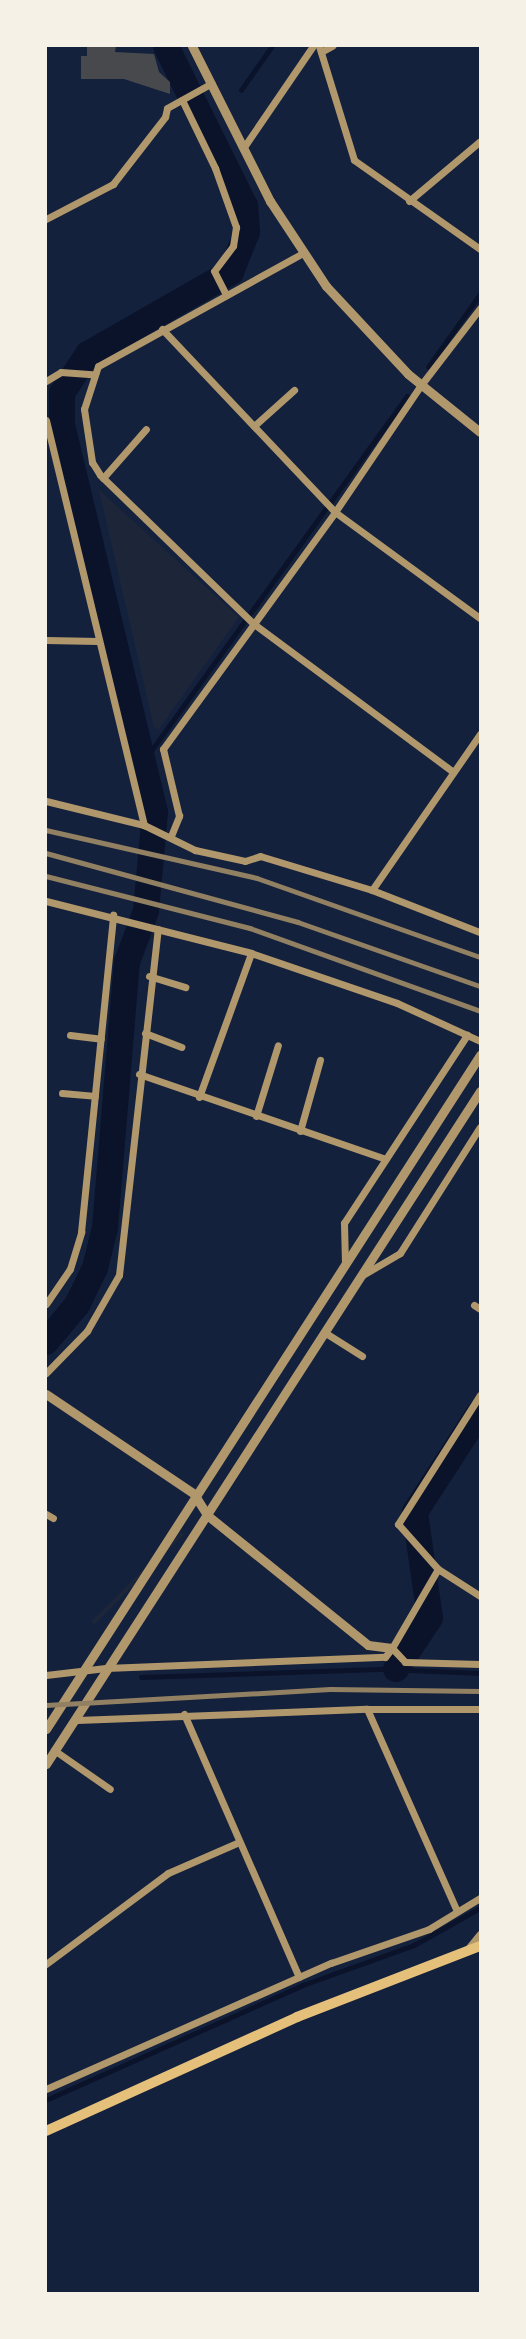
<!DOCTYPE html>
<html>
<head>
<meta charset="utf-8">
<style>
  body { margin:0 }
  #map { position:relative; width:526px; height:2339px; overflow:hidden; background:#14213d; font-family:"DejaVu Sans",sans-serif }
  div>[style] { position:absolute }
  .green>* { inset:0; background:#1d2539; transform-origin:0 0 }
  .stream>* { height:4.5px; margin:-2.25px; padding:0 2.25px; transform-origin:2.25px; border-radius:2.25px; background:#0b132b }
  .river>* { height:26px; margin:-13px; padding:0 13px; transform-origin:13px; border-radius:13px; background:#0b132b }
  .building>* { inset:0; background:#48494c }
  .minor>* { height:7px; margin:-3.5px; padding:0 3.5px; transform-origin:3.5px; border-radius:3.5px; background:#b1986c }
  .tertiary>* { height:9px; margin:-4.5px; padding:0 4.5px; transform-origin:4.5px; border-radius:4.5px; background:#b1986c }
  .secondary>* { height:10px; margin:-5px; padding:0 5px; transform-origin:5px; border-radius:5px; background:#e5c07b }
  .rail>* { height:4.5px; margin:-2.25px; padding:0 2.25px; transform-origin:2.25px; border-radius:2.25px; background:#918062 }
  span { translate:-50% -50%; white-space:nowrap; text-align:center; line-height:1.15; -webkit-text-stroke:5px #f6f1e7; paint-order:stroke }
  .frame { position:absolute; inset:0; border:47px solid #f6f1e7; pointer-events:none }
</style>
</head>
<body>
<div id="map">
  <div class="green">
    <div style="clip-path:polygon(99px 490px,239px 617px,158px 730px,154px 727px)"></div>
    <div style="left:181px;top:1532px;width:4px;height:127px;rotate:45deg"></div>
  </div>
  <div class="stream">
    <div style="left:241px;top:90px;width:54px;rotate:-54.8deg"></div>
    <div style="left:428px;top:367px;width:90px;rotate:-54.5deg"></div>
    <div style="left:143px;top:762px;width:451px;rotate:-54.2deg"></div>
    <div style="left:141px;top:1677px;width:245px;rotate:-1.9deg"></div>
    <div style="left:386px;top:1669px;width:94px;rotate:2.4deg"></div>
    <div style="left:46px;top:2100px;width:282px;rotate:-24.1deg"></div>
    <div style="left:303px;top:1985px;width:118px;rotate:-19.8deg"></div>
    <div style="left:414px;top:1945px;width:76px;rotate:-29.3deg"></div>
  </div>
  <div class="river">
    <div style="left:46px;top:1342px;width:48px;rotate:-50deg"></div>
    <div style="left:77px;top:1305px;width:41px;rotate:-64.1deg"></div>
    <div style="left:95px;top:1268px;width:41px;rotate:-76deg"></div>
    <div style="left:105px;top:1228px;width:267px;rotate:-85.3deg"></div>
    <div style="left:127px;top:962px;width:54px;rotate:-69.6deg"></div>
    <div style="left:146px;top:911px;width:99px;rotate:-84.8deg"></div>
    <div style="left:155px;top:812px;width:399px;rotate:-103.5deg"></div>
    <div style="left:62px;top:424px;width:31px;rotate:-90deg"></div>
    <div style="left:62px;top:393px;width:47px;rotate:-56.3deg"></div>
    <div style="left:88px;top:354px;width:165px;rotate:-29.8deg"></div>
    <div style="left:231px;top:272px;width:43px;rotate:-68.2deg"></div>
    <div style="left:247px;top:232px;width:26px;rotate:-94deg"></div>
    <div style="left:245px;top:206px;width:178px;rotate:-116.3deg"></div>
    <div style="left:396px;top:1669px;width:61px;rotate:-56.3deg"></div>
    <div style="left:430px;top:1618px;width:107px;rotate:-98.1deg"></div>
    <div style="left:415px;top:1512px;width:119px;rotate:-57deg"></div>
  </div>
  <div class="building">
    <div style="clip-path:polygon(87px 46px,116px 46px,115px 52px,154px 54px,159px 72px,170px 82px,170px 94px,124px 79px,81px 79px,81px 56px,87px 56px)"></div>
  </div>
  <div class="minor">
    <div style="left:319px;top:46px;width:119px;rotate:72.9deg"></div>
    <div style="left:354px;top:160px;width:154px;rotate:35.2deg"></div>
    <div style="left:321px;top:52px;width:13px;rotate:-29deg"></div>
    <div style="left:182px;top:100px;width:76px;rotate:64.1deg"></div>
    <div style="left:215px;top:168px;width:63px;rotate:70.4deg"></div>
    <div style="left:236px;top:227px;width:19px;rotate:99deg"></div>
    <div style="left:233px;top:246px;width:31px;rotate:127deg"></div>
    <div style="left:214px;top:271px;width:27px;rotate:63deg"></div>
    <div style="left:244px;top:147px;width:122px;rotate:-55.7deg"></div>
    <div style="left:409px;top:201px;width:92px;rotate:-40.1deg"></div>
    <div style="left:46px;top:219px;width:76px;rotate:-27.6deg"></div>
    <div style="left:113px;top:184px;width:85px;rotate:-52.2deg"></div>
    <div style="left:165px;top:117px;width:9px;rotate:-77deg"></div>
    <div style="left:167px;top:108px;width:51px;rotate:-29.1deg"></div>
    <div style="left:303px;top:253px;width:234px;rotate:151.1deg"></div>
    <div style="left:98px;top:366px;width:45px;rotate:108deg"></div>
    <div style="left:84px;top:409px;width:54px;rotate:81.4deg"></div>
    <div style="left:92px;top:462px;width:15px;rotate:58deg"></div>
    <div style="left:100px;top:475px;width:214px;rotate:44.1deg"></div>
    <div style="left:254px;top:624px;width:248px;rotate:36.6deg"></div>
    <div style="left:162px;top:329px;width:252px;rotate:46.6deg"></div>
    <div style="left:335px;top:512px;width:180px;rotate:36.2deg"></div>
    <div style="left:46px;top:381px;width:17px;rotate:-31deg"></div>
    <div style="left:61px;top:372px;width:31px;rotate:4deg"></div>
    <div style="left:46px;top:420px;width:417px;rotate:76.4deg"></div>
    <div style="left:254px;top:426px;width:54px;rotate:-42deg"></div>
    <div style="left:103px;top:478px;width:65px;rotate:-48.7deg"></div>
    <div style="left:46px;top:640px;width:52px;rotate:1.1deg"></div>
    <div style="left:46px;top:801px;width:101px;rotate:13.8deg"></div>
    <div style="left:144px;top:825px;width:57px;rotate:26.1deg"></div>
    <div style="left:195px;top:850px;width:51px;rotate:12.4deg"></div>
    <div style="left:245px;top:861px;width:16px;rotate:-18deg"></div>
    <div style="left:260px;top:856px;width:117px;rotate:16.9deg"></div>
    <div style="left:372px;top:890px;width:116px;rotate:21.3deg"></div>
    <div style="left:171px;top:836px;width:22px;rotate:-68deg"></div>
    <div style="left:179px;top:816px;width:69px;rotate:-103.4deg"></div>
    <div style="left:163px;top:749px;width:293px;rotate:-54deg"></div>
    <div style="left:335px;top:512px;width:153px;rotate:-55.9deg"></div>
    <div style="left:421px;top:385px;width:97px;rotate:-52.5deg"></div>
    <div style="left:372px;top:890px;width:190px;rotate:-55.3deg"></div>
    <div style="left:46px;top:901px;width:211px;rotate:14.2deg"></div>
    <div style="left:251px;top:953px;width:154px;rotate:18.9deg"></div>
    <div style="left:397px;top:1003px;width:91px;rotate:24.6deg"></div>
    <div style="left:149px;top:976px;width:38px;rotate:17deg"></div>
    <div style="left:145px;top:1033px;width:39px;rotate:21deg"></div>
    <div style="left:70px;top:1035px;width:31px;rotate:7deg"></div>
    <div style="left:139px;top:1074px;width:261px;rotate:19deg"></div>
    <div style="left:62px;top:1093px;width:33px;rotate:5deg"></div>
    <div style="left:199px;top:1097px;width:153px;rotate:-70.1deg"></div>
    <div style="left:256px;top:1116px;width:74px;rotate:-72.8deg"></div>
    <div style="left:300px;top:1131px;width:74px;rotate:-74.3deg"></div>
    <div style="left:345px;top:1264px;width:41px;rotate:-91.4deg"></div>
    <div style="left:344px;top:1223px;width:225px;rotate:-56.8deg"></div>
    <div style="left:361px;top:1276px;width:45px;rotate:-30.5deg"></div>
    <div style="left:400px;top:1253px;width:149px;rotate:-57.6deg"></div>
    <div style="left:46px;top:1304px;width:42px;rotate:-55.6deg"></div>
    <div style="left:70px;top:1269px;width:39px;rotate:-73deg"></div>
    <div style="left:81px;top:1232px;width:319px;rotate:-84.2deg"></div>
    <div style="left:474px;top:1305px;width:7px;rotate:34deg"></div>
    <div style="left:324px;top:1332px;width:45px;rotate:32.3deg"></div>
    <div style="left:46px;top:1373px;width:59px;rotate:-45.7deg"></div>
    <div style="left:87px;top:1331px;width:64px;rotate:-60.3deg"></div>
    <div style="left:119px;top:1275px;width:348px;rotate:-83.6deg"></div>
    <div style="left:480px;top:1395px;width:153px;rotate:122.4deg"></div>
    <div style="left:398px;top:1524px;width:60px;rotate:48.4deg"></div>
    <div style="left:438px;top:1569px;width:50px;rotate:32.7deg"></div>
    <div style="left:46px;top:1514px;width:8px;rotate:30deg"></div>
    <div style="left:392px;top:1648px;width:91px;rotate:-59.8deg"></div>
    <div style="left:46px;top:1675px;width:60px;rotate:-6.7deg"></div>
    <div style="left:106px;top:1668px;width:279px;rotate:-2.3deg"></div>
    <div style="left:385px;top:1657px;width:11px;rotate:-52deg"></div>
    <div style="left:392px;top:1648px;width:19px;rotate:47deg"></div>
    <div style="left:405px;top:1662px;width:75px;rotate:1.5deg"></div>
    <div style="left:367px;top:1709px;width:219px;rotate:66deg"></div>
    <div style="left:184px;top:1714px;width:287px;rotate:66.4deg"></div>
    <div style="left:77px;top:1720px;width:290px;rotate:-2.2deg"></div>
    <div style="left:367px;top:1709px;width:113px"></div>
    <div style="left:54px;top:1750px;width:68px;rotate:34.9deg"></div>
    <div style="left:466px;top:1951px;width:22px;rotate:-51deg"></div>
    <div style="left:46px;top:1964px;width:152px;rotate:-36.7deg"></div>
    <div style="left:168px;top:1873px;width:77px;rotate:-23.6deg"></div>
    <div style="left:46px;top:2089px;width:312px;rotate:-23.9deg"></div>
    <div style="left:331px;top:1963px;width:104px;rotate:-19.1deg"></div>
    <div style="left:429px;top:1929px;width:60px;rotate:-31.3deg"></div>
  </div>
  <div class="tertiary">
    <div style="left:192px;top:46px;width:174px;rotate:63.3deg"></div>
    <div style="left:270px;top:201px;width:102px;rotate:56.6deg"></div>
    <div style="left:326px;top:286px;width:120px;rotate:47deg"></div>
    <div style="left:408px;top:374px;width:92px;rotate:38.9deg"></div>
    <div style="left:46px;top:1394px;width:179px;rotate:34deg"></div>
    <div style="left:194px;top:1494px;width:25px;rotate:58deg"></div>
    <div style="left:207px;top:1515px;width:207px;rotate:38.9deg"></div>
    <div style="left:368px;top:1645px;width:24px;rotate:7deg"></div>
    <div style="left:46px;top:1729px;width:802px;rotate:-57.22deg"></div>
    <div style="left:46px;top:1764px;width:801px;rotate:-57.18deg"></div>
  </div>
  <div class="secondary">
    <div style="left:46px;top:2131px;width:276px;rotate:-24.4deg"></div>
    <div style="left:297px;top:2017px;width:196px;rotate:-21.2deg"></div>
  </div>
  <div class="rail">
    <div style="left:46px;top:830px;width:216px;rotate:12.8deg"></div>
    <div style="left:257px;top:878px;width:237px;rotate:19.5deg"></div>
    <div style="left:46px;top:853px;width:261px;rotate:15.3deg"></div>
    <div style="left:298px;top:922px;width:193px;rotate:19.4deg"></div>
    <div style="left:46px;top:876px;width:211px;rotate:14.3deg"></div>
    <div style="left:250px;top:928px;width:245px;rotate:19.8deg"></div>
    <div style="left:46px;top:1705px;width:284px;rotate:-3.2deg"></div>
    <div style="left:330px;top:1689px;width:150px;rotate:0.8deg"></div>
  </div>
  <div class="frame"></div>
</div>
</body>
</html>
